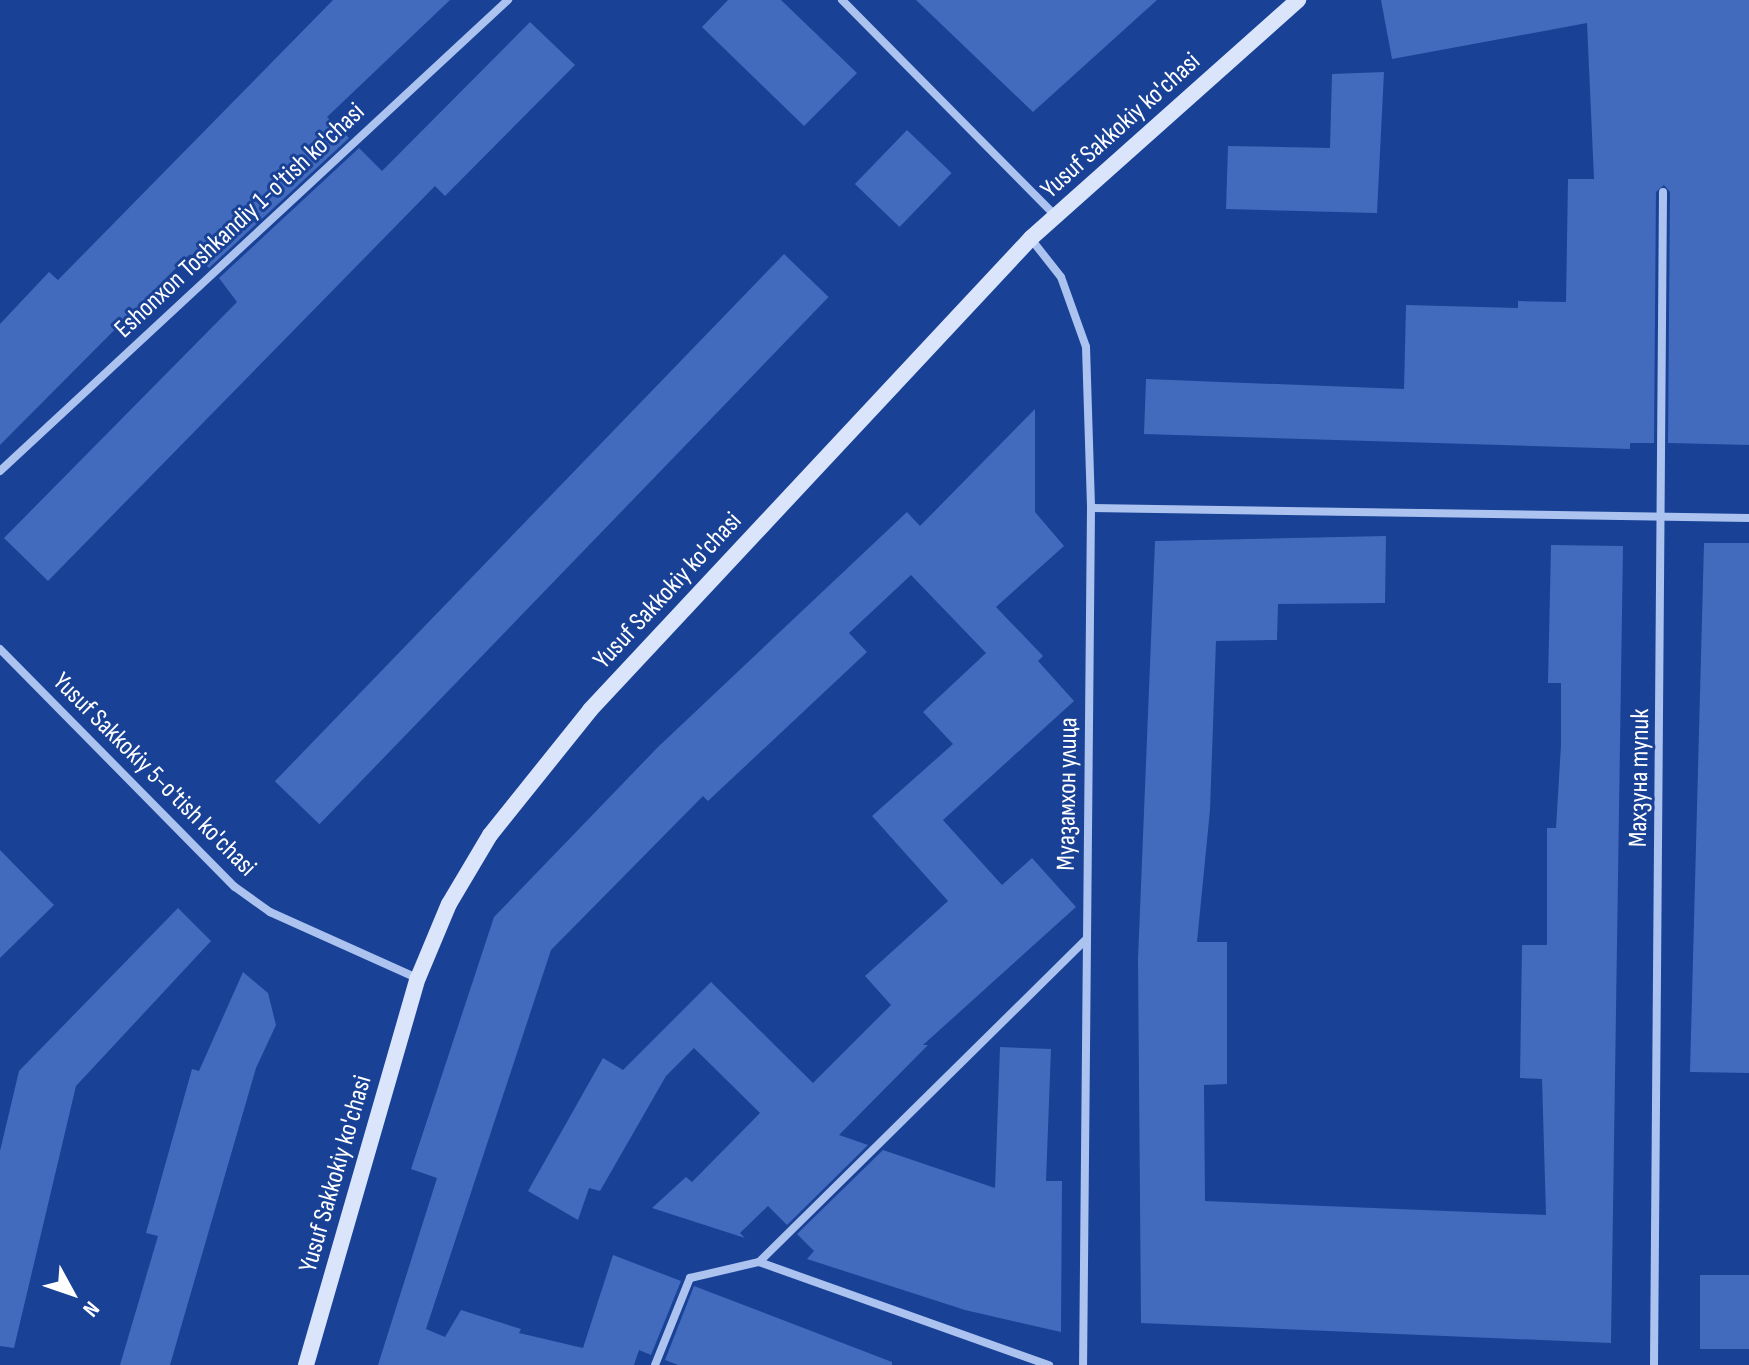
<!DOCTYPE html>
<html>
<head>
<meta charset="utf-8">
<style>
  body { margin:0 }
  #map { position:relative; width:1749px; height:1365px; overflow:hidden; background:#194196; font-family:"Sofia Sans Condensed",sans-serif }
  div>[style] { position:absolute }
  .building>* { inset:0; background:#426abd; transform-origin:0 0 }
  .minor>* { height:8px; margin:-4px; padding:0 4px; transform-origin:4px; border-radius:4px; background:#acc3f0 }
  .secondary>* { height:16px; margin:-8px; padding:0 8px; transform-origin:8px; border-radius:8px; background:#dae5fb }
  span { translate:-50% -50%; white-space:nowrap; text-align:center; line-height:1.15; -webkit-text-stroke:6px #194196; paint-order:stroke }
  .street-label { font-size:26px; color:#fff }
  .north { position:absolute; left:32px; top:1253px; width:80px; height:80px; -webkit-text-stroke:6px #194196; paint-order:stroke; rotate:130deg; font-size:22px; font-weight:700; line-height:32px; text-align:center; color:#fff }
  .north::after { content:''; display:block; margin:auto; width:28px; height:36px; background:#fff; clip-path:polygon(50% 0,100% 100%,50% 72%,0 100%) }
</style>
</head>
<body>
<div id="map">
  <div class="building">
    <div style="clip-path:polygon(333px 0,450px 0,327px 117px,349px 138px,209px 268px,195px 254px,189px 255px,0 445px,0 324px,49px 272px,58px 280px)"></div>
    <div style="clip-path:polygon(728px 0,781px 0,857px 73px,804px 126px,702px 27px)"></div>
    <div style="clip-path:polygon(916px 0,1157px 0,1033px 112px)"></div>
    <div style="clip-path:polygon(1381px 0,1749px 0,1749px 445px,1668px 443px,1670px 192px,1664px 185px,1656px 192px,1654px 443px,1630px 443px,1630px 449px,1144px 434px,1146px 379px,1404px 389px,1406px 305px,1518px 308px,1518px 301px,1566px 302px,1568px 179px,1594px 179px,1587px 23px,1392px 59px)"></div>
    <div style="clip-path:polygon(530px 22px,575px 65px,445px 196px,435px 186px,48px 581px,4px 538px,237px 302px,219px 278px,359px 148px,382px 171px)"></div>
    <div style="clip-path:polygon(1384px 72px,1377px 213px,1226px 209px,1228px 146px,1330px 148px,1332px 74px)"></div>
    <div style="left:907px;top:130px;width:62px;height:75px;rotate:44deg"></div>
    <div style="left:784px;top:254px;width:62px;height:733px;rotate:44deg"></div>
    <div style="clip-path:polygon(1035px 409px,1035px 512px,1064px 546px,996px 607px,1043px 656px,1038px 661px,1074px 701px,943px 820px,1002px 885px,1032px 858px,1076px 907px,923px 1045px,928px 1045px,839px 1135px,868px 1145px,787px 1225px,768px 1206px,740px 1233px,745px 1238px,652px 1208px,686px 1177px,692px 1182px,760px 1113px,694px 1048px,666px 1076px,600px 1191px,589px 1188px,578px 1220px,528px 1191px,603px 1058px,623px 1070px,711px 982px,813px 1083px,891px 1005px,865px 976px,948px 901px,872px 816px,953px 744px,923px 712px,986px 653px,911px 575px,849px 633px,867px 652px,708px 801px,703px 796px,551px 950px,426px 1329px,445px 1337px,461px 1310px,521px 1329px,519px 1333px,583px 1348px,613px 1255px,681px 1281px,651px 1355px,639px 1350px,634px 1365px,378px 1365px,437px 1178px,411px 1169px,494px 917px,658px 747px,907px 512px,920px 526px)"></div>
    <div style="clip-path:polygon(1386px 536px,1385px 603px,1278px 604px,1277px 640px,1216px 641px,1210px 810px,1197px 942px,1227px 942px,1227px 1084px,1204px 1085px,1205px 1201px,1546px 1215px,1542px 1079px,1520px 1078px,1522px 945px,1547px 945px,1547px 828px,1556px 828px,1561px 745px,1561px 683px,1548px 683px,1551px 545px,1623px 546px,1611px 1343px,1141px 1323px,1138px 959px,1155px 541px)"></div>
    <div style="clip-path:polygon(1704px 543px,1749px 543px,1749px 1073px,1690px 1072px)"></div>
    <div style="clip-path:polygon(0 850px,54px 905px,0 958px)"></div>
    <div style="clip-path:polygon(178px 908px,211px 941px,76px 1086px,14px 1348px,0 1346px,0 1151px,19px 1071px)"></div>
    <div style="clip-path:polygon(243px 972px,268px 993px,276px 1025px,256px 1068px,170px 1365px,120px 1365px,158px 1236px,146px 1233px,192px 1069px,199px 1071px)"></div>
    <div style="clip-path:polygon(1000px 1047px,1051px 1049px,1046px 1181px,1062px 1181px,1061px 1332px,965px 1310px,807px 1259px,814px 1251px,797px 1234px,883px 1150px,995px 1188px)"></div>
    <div style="left:1749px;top:1275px;width:74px;height:49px;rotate:90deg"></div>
    <div style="clip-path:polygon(694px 1286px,892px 1362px,892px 1365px,678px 1365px,665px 1360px)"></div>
  </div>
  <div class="minor">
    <div style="left:842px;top:0;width:304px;rotate:45.3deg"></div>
    <div style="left:1031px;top:239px;width:48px;rotate:51.7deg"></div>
    <div style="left:1061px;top:277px;width:74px;rotate:70.3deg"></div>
    <div style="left:1086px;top:347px;width:161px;rotate:88.2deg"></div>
    <div style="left:1091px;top:508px;width:857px;rotate:90.53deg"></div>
    <div style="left:0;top:471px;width:693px;rotate:-42.84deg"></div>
    <div style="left:1091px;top:508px;width:658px;rotate:0.87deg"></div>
    <div style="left:0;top:649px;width:334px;rotate:45.4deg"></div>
    <div style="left:235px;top:887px;width:43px;rotate:35.5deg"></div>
    <div style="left:270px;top:912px;width:161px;rotate:24.2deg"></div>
    <div style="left:759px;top:1262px;width:308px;rotate:19.6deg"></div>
    <div style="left:655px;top:1365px;width:94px;rotate:-68.1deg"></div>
    <div style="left:690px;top:1278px;width:71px;rotate:-13.1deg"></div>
    <div style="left:759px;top:1262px;width:459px;rotate:-44.6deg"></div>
    <div style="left:1654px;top:1365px;width:1173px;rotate:-89.56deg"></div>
  </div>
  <div class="secondary">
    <div style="left:306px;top:1365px;width:403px;rotate:-73.9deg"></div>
    <div style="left:418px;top:978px;width:80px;rotate:-67.3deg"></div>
    <div style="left:449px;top:904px;width:80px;rotate:-59.3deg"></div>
    <div style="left:490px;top:835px;width:160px;rotate:-51.3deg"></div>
    <div style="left:590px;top:710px;width:646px;rotate:-46.94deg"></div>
    <div style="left:1031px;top:238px;width:358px;rotate:-41.7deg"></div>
  </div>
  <div class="street-label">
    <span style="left:1121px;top:126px;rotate:-42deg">Yusuf Sakkokiy ko'chasi</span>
    <span style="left:240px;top:221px;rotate:-43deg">Eshonxon Toshkandiy 1-o'tish ko'chasi</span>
    <span style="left:668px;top:591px;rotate:-47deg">Yusuf Sakkokiy ko'chasi</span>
    <span style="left:154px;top:775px;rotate:45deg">Yusuf Sakkokiy 5-o'tish ko'chasi</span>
    <span style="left:1640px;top:778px;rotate:-89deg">Махзуна тупик</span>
    <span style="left:1068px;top:794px;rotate:-89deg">Муазамхон улица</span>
    <span style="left:336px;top:1174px;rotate:-74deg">Yusuf Sakkokiy ko'chasi</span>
  </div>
  <div class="north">N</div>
</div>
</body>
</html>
